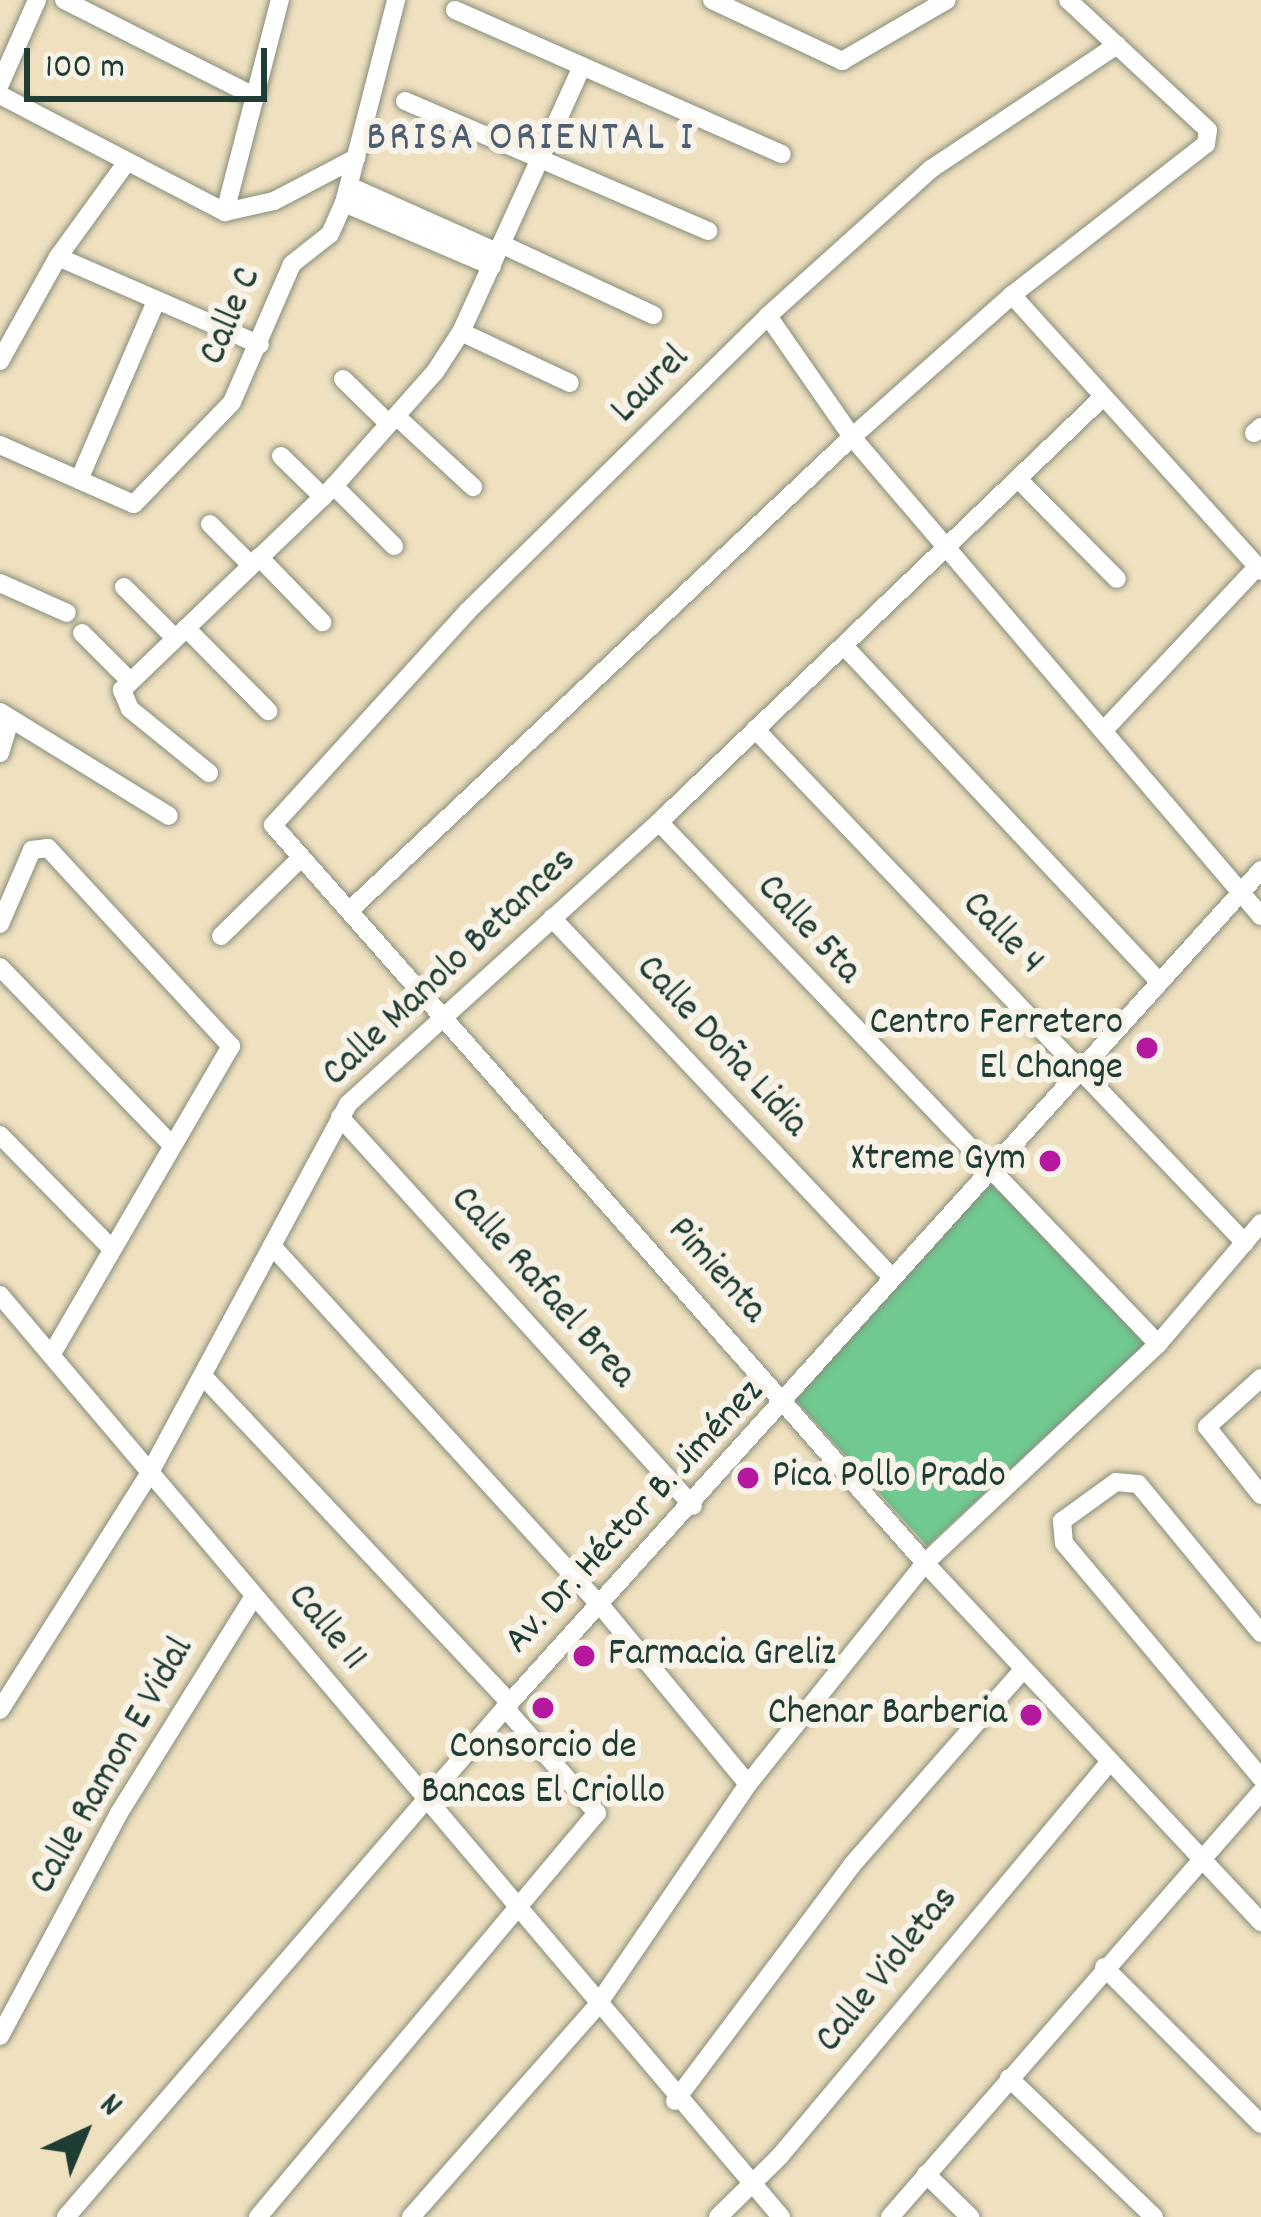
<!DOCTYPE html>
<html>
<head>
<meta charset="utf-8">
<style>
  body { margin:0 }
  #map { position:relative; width:1261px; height:2217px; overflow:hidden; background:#efe0c0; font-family:Dekko,sans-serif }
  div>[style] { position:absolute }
  .green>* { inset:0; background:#6fc991 }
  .roads { filter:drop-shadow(0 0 3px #878e7a) drop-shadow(0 0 3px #878e7a) }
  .minor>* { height:18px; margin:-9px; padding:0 9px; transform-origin:9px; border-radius:9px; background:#fff }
  .dots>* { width:33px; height:33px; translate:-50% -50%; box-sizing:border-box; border:6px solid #f7f3e8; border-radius:50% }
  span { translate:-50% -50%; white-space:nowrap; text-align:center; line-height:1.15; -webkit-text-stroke:12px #f7f3e8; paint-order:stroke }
  .street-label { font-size:39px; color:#1f3d34 }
  .poi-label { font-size:39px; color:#1f3d34 }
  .right { translate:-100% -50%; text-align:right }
  .left { translate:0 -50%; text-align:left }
  .neighbourhood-label { font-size:42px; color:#505e72; letter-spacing:3px }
  .north { position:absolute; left:24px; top:2073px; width:120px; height:120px; -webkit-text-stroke:9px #f7f3e8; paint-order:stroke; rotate:44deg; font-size:33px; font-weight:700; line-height:48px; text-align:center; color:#1f3d34 }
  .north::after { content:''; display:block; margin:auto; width:42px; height:54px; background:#1f3d34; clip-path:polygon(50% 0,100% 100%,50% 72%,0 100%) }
  .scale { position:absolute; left:24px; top:48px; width:243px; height:54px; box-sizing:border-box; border:6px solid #1f3d34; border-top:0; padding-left:15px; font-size:36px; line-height:42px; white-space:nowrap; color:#1f3d34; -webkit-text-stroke:9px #f7f3e8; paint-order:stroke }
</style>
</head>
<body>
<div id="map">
  <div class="green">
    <div style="clip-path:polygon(989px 1182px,1152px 1338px,927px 1546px,793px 1397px)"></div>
  </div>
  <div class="roads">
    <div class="minor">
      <div style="left:64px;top:0;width:215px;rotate:26.8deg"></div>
      <div style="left:712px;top:0;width:144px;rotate:25.1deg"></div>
      <div style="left:842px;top:61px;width:121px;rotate:-30.2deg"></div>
      <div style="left:455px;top:10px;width:357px;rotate:23.8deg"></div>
      <div style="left:1117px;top:45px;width:224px;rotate:146.3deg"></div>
      <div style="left:931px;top:169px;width:219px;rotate:138deg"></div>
      <div style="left:768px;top:316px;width:422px;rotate:135.5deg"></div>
      <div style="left:467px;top:612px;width:288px;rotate:132.3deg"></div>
      <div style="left:273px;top:825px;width:985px;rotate:48.54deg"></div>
      <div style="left:925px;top:1563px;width:492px;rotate:46.9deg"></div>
      <div style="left:0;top:84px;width:92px;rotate:-66.2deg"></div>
      <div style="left:0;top:95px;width:254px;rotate:27.5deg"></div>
      <div style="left:225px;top:212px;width:50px;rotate:-12.7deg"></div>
      <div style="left:274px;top:201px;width:93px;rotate:-27.7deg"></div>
      <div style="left:405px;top:101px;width:330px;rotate:23.2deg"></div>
      <div style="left:349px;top:186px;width:162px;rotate:24deg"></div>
      <div style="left:344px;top:203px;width:161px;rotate:23.1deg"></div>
      <div style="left:225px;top:212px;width:219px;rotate:-75.5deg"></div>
      <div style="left:501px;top:244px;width:168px;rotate:25deg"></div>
      <div style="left:58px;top:257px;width:220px;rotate:23.5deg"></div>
      <div style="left:1012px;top:295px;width:372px;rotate:47.9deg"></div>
      <div style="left:768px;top:316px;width:147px;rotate:55.2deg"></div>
      <div style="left:852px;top:437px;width:630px;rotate:49.51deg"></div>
      <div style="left:461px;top:332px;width:120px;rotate:25.1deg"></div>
      <div style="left:0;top:361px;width:119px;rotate:-60.9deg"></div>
      <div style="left:58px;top:257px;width:116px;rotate:-54.1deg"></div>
      <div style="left:343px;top:379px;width:64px;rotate:44.4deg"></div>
      <div style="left:396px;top:416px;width:105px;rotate:42.7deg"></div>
      <div style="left:1254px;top:433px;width:9px;rotate:-41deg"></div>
      <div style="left:0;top:445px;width:146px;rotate:23.8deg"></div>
      <div style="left:134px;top:504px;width:141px;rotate:-46.1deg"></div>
      <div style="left:232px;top:402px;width:150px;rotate:-66.5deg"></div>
      <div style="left:292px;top:264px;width:48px;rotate:-38.3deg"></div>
      <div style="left:330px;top:234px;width:34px;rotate:-66deg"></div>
      <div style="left:344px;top:203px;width:210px;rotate:-75.6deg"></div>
      <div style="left:281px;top:456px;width:59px;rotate:44.3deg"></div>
      <div style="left:79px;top:480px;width:195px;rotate:-66.7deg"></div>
      <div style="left:1019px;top:480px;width:139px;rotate:45.3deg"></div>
      <div style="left:334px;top:486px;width:85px;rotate:45deg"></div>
      <div style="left:210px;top:524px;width:58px;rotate:45deg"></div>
      <div style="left:259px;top:557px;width:91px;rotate:45.9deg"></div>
      <div style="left:0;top:583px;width:73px;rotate:24.1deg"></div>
      <div style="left:124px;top:587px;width:72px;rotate:45deg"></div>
      <div style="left:186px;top:628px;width:117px;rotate:45.3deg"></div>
      <div style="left:82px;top:633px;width:68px;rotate:45deg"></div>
      <div style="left:845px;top:647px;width:458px;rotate:46.8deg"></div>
      <div style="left:0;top:712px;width:198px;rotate:31.6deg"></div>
      <div style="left:755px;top:729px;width:710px;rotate:46.37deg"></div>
      <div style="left:1105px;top:729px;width:222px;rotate:-46.8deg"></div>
      <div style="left:0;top:753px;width:34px;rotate:-73deg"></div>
      <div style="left:209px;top:773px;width:102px;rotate:-141deg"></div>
      <div style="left:130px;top:709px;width:21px;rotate:-113deg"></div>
      <div style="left:122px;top:690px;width:294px;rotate:-43.9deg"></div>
      <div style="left:334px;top:486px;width:152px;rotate:-48.5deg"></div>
      <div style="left:435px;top:372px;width:48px;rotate:-57deg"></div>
      <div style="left:461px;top:332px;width:292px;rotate:-65.5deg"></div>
      <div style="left:659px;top:822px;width:722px;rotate:46.29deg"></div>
      <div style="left:349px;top:911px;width:691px;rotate:-43.3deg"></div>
      <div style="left:852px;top:437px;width:214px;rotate:-41.6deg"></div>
      <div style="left:1012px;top:295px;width:246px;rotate:-37.9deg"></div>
      <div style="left:1206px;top:144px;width:14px;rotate:-82deg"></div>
      <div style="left:1208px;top:130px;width:191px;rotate:-137.1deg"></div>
      <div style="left:552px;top:918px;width:492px;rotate:46.6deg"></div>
      <div style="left:0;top:924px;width:81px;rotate:-66.6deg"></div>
      <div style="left:32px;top:850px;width:16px;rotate:-7deg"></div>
      <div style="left:48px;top:848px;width:270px;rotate:47.3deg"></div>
      <div style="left:231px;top:1046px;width:356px;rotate:120.2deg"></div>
      <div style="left:221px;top:936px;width:112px;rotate:-44.3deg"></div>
      <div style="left:0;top:967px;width:246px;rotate:46deg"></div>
      <div style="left:340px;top:1117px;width:525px;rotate:47.78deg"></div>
      <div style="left:0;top:1135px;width:160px;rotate:45.5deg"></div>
      <div style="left:272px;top:1246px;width:489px;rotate:47.6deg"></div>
      <div style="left:602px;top:1607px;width:229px;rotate:50.5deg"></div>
      <div style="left:0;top:1295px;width:1208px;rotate:49.73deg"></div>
      <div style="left:203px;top:1376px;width:449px;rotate:46.8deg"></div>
      <div style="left:1261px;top:1378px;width:73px;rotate:137.8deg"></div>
      <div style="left:1207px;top:1427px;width:87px;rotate:51.5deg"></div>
      <div style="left:1261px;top:1633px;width:193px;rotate:-129.5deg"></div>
      <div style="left:1138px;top:1484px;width:22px;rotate:-175deg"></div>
      <div style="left:1116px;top:1482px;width:67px;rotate:144.2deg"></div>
      <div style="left:1062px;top:1521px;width:22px;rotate:85deg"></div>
      <div style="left:1064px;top:1543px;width:307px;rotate:50deg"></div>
      <div style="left:0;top:1710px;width:279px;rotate:-57.7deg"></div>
      <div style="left:149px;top:1474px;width:420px;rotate:-61.7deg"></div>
      <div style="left:348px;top:1104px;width:420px;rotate:-42.2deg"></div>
      <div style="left:659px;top:822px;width:615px;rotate:-43.75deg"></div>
      <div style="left:1104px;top:1967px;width:222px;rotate:45deg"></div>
      <div style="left:0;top:2036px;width:253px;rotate:-61.9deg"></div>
      <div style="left:119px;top:1813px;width:256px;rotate:-58.1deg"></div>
      <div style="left:1009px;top:2078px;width:201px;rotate:43.8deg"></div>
      <div style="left:675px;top:2101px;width:295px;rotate:-53.1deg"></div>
      <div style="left:852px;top:1865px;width:258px;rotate:-48.8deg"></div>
      <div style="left:926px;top:2174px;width:62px;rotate:44.3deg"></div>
      <div style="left:66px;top:2217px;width:672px;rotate:-49.22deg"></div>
      <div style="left:505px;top:1708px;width:1129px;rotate:-47.94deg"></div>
      <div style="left:258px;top:2217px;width:527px;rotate:-50deg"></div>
      <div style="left:597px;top:1813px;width:140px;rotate:-131.2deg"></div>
      <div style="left:411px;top:2217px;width:280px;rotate:-48.6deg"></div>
      <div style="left:596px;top:2007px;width:270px;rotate:-55.7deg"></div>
      <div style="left:748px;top:1784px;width:283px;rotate:-51.3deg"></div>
      <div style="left:925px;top:1563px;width:320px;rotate:-43.2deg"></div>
      <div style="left:1158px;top:1344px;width:159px;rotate:-49.6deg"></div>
      <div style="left:718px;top:2217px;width:87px;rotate:-44.5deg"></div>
      <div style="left:780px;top:2156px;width:511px;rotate:-50.08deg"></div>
      <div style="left:890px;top:2217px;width:564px;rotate:-48.88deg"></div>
    </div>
  </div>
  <div class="dots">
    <div style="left:1147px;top:1048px;background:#b5179e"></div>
    <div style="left:1050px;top:1161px;background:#b5179e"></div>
    <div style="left:748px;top:1478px;background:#b5179e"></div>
    <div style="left:584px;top:1656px;background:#b5179e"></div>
    <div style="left:543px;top:1708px;background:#b5179e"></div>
    <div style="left:1031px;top:1715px;background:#b5179e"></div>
  </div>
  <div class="street-label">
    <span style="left:233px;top:317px;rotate:-67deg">Calle C</span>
    <span style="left:652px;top:386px;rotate:-45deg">Laurel</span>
    <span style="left:807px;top:931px;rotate:47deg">Calle 5ta</span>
    <span style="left:1001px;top:935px;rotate:46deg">Calle 4</span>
    <span style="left:451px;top:969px;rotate:-43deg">Calle Manolo Betances</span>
    <span style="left:720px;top:1048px;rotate:47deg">Calle Doña Lidia</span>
    <span style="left:715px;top:1272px;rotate:48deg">Pimienta</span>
    <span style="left:541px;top:1289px;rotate:48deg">Calle Rafael Brea</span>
    <span style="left:636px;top:1518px;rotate:-47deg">Av. Dr. Héctor B. Jiménez</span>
    <span style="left:325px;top:1629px;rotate:50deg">Calle 11</span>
    <span style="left:114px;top:1767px;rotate:-60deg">Calle Ramon E Vidal</span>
    <span style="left:889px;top:1971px;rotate:-51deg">Calle Violetas</span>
  </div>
  <div class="poi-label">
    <span class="right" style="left:1123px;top:1048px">Centro Ferretero<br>El Change</span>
    <span class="right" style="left:1026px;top:1161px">Xtreme Gym</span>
    <span class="left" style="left:772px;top:1478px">Pica Pollo Prado</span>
    <span class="left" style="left:608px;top:1656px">Farmacia Greliz</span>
    <span class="right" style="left:1007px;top:1715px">Chenar Barberia</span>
    <span style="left:543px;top:1772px">Consorcio de<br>Bancas El Criollo</span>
  </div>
  <div class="neighbourhood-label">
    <span style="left:531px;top:140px">BRISA ORIENTAL I</span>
  </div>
  <div class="north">N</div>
  <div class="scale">100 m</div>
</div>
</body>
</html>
